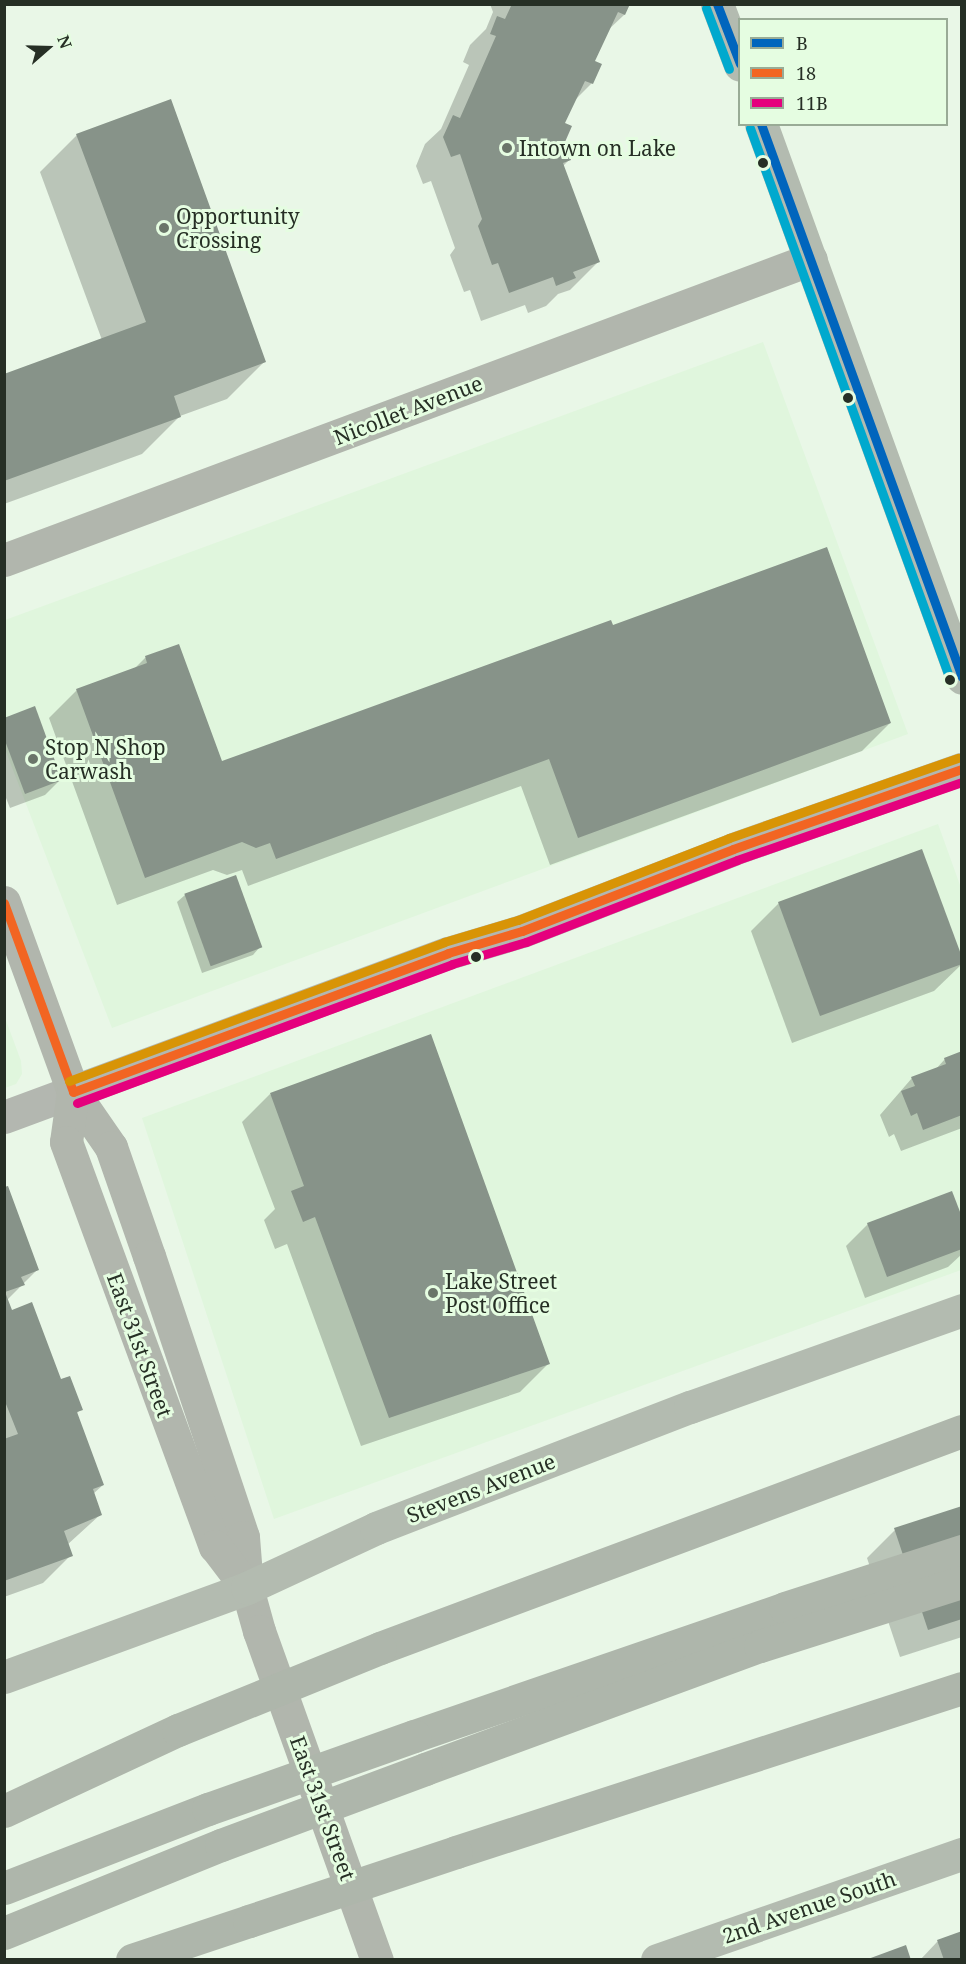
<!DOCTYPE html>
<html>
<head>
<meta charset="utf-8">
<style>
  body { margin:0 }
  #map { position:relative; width:966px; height:1964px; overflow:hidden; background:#e9f7e7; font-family:"Noto Serif",serif }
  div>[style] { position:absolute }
  .built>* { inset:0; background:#e0f6dd }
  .shadow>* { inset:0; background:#0003 }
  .building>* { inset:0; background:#879389; transform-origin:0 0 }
  .street>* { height:33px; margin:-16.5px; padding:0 16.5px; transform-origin:16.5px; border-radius:16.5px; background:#b3b7b0 }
  .secondary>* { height:33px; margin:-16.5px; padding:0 16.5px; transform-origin:16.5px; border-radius:16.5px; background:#b1b6ad }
  .primary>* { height:33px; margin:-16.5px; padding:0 16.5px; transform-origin:16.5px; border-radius:16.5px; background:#b3bbb0 }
  .highway>* { height:33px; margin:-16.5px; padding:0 16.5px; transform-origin:16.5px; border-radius:16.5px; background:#aeb6ab }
  .highway-bridge>* { height:33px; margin:-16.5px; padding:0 16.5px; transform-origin:16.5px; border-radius:16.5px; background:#aeb6ab }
  .bus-1>* { height:9px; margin:-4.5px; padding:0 4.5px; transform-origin:4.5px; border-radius:4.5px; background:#0065bd }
  .bus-2>* { height:9px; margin:-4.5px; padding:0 4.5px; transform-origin:4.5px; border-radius:4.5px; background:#f26522 }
  .bus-3>* { height:9px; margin:-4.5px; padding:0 4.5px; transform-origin:4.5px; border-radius:4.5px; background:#e5007d }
  .bus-4>* { height:9px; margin:-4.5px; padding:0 4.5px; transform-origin:4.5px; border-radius:4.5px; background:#d89406 }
  .bus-5>* { height:9px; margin:-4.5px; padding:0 4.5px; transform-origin:4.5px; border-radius:4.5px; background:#00a9ce }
  .dots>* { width:16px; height:16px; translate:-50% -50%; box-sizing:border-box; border:3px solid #e5fde1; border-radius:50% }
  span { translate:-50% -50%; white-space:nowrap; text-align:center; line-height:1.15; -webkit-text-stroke:6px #e5fde1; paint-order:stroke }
  .poi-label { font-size:21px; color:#262f25 }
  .left { translate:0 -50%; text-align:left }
  .street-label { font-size:21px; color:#262f25 }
  .frame { position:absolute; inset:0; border:6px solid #262f25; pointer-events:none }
  .legend { position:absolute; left:738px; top:18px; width:210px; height:108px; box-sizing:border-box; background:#e5fde1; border:2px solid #99ab96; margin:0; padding:8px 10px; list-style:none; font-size:18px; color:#262f25 }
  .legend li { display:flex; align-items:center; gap:12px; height:30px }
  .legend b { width:30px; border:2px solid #99ab96 }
  .north { position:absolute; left:18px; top:18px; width:60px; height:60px; -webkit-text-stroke:4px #e5fde1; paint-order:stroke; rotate:70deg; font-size:16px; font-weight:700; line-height:24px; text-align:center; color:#262f25 }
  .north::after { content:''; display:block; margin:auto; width:21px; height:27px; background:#262f25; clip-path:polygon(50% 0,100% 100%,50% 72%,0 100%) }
</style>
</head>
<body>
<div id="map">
  <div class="built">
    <div style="clip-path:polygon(763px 342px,908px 734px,112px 1028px,5px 749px,5px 620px)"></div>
    <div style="clip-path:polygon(938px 824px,961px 888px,961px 1270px,274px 1519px,142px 1118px)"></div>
    <div style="clip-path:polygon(4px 1015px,21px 1061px,22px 1074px,16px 1084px,5px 1088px)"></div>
  </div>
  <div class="shadow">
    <div style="clip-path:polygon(490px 4px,628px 4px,624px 15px,607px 31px,594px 61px,592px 83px,574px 101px,563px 124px,563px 142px,570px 159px,563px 166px,598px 262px,570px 290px,558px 294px,546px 306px,528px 313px,525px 305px,481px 321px,470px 290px,464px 292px,450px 255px,455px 248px,431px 181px,423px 184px,416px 166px,425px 144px,441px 129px,469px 65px,463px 62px,470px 45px,486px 29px,493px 12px)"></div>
    <div style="clip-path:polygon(77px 135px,264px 362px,227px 399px,180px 416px,142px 454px,4px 504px,4px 375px,102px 340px,40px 172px)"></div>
    <div style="clip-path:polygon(612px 627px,890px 723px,862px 751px,550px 865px,521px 786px,248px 886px,242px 870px,227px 875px,213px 870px,117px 905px,49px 718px,77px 690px,133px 670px,145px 658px,178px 646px,221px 763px)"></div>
    <div style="clip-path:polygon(4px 719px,60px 780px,45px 795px,10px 808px,4px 793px)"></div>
    <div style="clip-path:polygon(185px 895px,260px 947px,253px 955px,202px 973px,177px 902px)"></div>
    <div style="clip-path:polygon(779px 903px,962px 964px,934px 991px,792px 1043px,751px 931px)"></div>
    <div style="clip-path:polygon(962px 1053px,962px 1128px,901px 1151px,894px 1134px,889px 1137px,880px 1115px,912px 1078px,935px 1070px,945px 1059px)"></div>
    <div style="clip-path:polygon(270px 1094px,548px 1364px,520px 1392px,361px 1446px,287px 1244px,275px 1249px,264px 1220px,275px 1209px,242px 1122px)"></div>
    <div style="clip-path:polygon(4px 1189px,37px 1270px,7px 1300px,11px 1312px,81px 1409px,76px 1414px,103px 1485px,93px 1494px,101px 1514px,67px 1545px,71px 1555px,43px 1583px,4px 1597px)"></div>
    <div style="clip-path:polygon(962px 1222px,962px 1254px,948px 1267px,865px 1298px,846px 1246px,868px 1224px)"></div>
    <div style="clip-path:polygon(962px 1507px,962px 1637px,900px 1657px,867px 1558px,895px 1530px)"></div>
    <div style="clip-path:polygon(962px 1933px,962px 1960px,920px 1960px,937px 1942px)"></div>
  </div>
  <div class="building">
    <div style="clip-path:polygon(512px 4px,630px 4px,625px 15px,618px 12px,595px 61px,602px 64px,593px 84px,585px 81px,565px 123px,572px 126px,565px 142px,571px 160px,563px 163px,600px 262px,573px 272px,576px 278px,556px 286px,553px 277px,509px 293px,498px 263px,492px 265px,478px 226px,482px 219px,460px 154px,451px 157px,443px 137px,453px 115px,460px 118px,496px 36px,490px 34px,497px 16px,505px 19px)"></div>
    <div style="clip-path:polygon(171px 99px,266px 362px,174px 396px,181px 417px,4px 481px,4px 374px,146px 322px,76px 134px)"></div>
    <div style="clip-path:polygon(827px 547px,891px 723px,578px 838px,549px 759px,276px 859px,270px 843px,256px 848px,242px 842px,145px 878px,76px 689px,147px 663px,145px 656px,179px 644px,222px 761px,611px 620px,613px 625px)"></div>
    <div style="clip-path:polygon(35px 706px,62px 780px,25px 794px,4px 738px,4px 718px)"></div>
    <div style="clip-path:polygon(922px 849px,962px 957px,962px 964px,820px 1016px,778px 902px)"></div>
    <div style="left:236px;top:875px;width:77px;height:55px;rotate:70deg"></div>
    <div style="clip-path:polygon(431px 1034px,550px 1364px,389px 1418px,315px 1217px,303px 1222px,291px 1191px,304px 1186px,270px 1093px)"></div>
    <div style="clip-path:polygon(962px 1051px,962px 1115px,923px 1130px,917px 1113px,911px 1116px,901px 1091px,915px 1086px,911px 1077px,946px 1064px,944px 1058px)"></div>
    <div style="clip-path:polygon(8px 1186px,39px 1270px,21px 1277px,25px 1285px,5px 1292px,12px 1310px,32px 1302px,61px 1379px,70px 1376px,83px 1410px,77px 1412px,104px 1485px,93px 1489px,102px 1515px,64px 1531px,73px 1556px,4px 1581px,4px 1439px,18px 1434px,4px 1399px,4px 1187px)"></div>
    <div style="clip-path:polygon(952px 1191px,962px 1217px,962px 1249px,887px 1277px,867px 1223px)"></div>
    <div style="clip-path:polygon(962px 1506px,962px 1619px,928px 1630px,894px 1528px)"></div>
    <div style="clip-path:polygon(962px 1931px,962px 1960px,944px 1960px,937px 1940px)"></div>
    <div style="clip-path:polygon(906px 1945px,911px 1960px,868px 1960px,868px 1959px)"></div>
  </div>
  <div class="street">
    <div style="left:4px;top:1117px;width:473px;rotate:-20.3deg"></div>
    <div style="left:448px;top:953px;width:77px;rotate:-16.6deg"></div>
    <div style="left:522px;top:931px;width:226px;rotate:-21.2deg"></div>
    <div style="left:733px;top:849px;width:243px;rotate:-19.3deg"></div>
  </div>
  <div class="secondary">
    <div style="left:4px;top:560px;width:861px;rotate:-20.45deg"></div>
    <div style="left:4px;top:902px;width:202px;rotate:70deg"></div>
    <div style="left:73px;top:1092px;width:67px;rotate:55.4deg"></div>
    <div style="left:111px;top:1147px;width:115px;rotate:70.8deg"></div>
    <div style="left:149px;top:1256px;width:296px;rotate:71.5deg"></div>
    <div style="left:243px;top:1537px;width:51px;rotate:85.5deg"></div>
    <div style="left:247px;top:1588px;width:45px;rotate:74.4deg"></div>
    <div style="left:259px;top:1631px;width:350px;rotate:70.3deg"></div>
    <div style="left:73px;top:1092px;width:50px;rotate:98deg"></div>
    <div style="left:66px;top:1142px;width:431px;rotate:69.8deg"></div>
    <div style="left:215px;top:1546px;width:53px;rotate:52.7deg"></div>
  </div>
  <div class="primary">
    <div style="left:717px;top:4px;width:65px;rotate:69.3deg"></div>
    <div style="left:761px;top:124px;width:589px;rotate:70.06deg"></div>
    <div style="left:4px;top:1677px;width:259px;rotate:-20.1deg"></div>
    <div style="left:247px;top:1588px;width:142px;rotate:-24.9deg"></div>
    <div style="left:376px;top:1528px;width:337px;rotate:-21.1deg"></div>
    <div style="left:690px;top:1407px;width:289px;rotate:-19.6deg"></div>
    <div style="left:657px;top:1960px;width:323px;rotate:-19.2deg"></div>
  </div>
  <div class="highway">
    <div style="left:380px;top:1648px;width:621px;rotate:-20.45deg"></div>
    <div style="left:414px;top:1736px;width:392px;rotate:-19deg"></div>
    <div style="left:785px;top:1608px;width:186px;rotate:-17.9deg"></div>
    <div style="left:425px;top:1769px;width:357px;rotate:-20.2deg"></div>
    <div style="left:760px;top:1646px;width:212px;rotate:-17.6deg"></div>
    <div style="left:4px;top:1811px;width:192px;rotate:-25deg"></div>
    <div style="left:456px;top:1852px;width:532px;rotate:-17.96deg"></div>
    <div style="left:4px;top:1888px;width:219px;rotate:-21.2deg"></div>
    <div style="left:4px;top:1933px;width:234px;rotate:-22.1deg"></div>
    <div style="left:132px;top:1960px;width:123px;rotate:-18.4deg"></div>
  </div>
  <div class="highway-bridge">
    <div style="left:178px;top:1730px;width:218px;rotate:-22.1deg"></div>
    <div style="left:208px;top:1809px;width:219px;rotate:-19.5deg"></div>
    <div style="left:221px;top:1845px;width:218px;rotate:-20.4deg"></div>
    <div style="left:249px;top:1921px;width:218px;rotate:-18.4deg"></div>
  </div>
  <div class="bus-1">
    <div style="left:717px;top:4px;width:64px;rotate:69deg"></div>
    <div style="left:761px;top:124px;width:588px;rotate:70.03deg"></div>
  </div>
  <div class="bus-2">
    <div style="left:4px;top:903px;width:201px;rotate:69.9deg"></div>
    <div style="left:73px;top:1092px;width:400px;rotate:-20.3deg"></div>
    <div style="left:448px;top:953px;width:77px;rotate:-16.6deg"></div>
    <div style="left:522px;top:931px;width:226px;rotate:-21.2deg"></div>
    <div style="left:733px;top:849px;width:243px;rotate:-19.3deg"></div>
  </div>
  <div class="bus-3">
    <div style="left:77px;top:1103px;width:400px;rotate:-20.3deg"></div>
    <div style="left:452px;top:964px;width:77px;rotate:-16.6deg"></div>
    <div style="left:526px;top:942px;width:226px;rotate:-21.2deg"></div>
    <div style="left:737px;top:860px;width:238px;rotate:-19.1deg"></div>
  </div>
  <div class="bus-4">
    <div style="left:69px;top:1081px;width:400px;rotate:-20.3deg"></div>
    <div style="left:444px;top:942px;width:77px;rotate:-16.6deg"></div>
    <div style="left:518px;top:920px;width:226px;rotate:-21.2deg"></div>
    <div style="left:729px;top:838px;width:243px;rotate:-19.3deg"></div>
  </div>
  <div class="bus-5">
    <div style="left:706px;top:8px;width:65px;rotate:69.3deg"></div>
    <div style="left:750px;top:128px;width:589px;rotate:70.06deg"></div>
  </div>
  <div class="dots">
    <div style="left:507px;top:148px;background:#6a7569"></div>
    <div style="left:763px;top:163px;background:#262f25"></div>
    <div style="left:164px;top:228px;background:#6a7569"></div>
    <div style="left:848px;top:398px;background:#262f25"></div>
    <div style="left:950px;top:680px;background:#262f25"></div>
    <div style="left:33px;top:759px;background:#6a7569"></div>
    <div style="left:476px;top:957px;background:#262f25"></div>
    <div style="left:433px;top:1293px;background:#6a7569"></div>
  </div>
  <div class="poi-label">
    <span class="left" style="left:519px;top:148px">Intown on Lake</span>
    <span class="left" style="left:176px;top:228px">Opportunity<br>Crossing</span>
    <span class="left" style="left:45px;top:759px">Stop N Shop<br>Carwash</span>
    <span class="left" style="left:445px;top:1293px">Lake Street<br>Post Office</span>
  </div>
  <div class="street-label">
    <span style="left:408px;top:410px;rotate:-21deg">Nicollet Avenue</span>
    <span style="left:140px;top:1345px;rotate:70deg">East 31st Street</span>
    <span style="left:481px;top:1488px;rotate:-21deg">Stevens Avenue</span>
    <span style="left:323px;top:1808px;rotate:70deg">East 31st Street</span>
    <span style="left:809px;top:1907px;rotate:-19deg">2nd Avenue South</span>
  </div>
  <div class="frame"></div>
  <ul class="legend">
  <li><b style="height:8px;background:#0065bd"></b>B</li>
  <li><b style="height:8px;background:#f26522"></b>18</li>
  <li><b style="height:8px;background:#e5007d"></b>11B</li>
  </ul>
  <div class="north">N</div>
</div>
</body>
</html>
